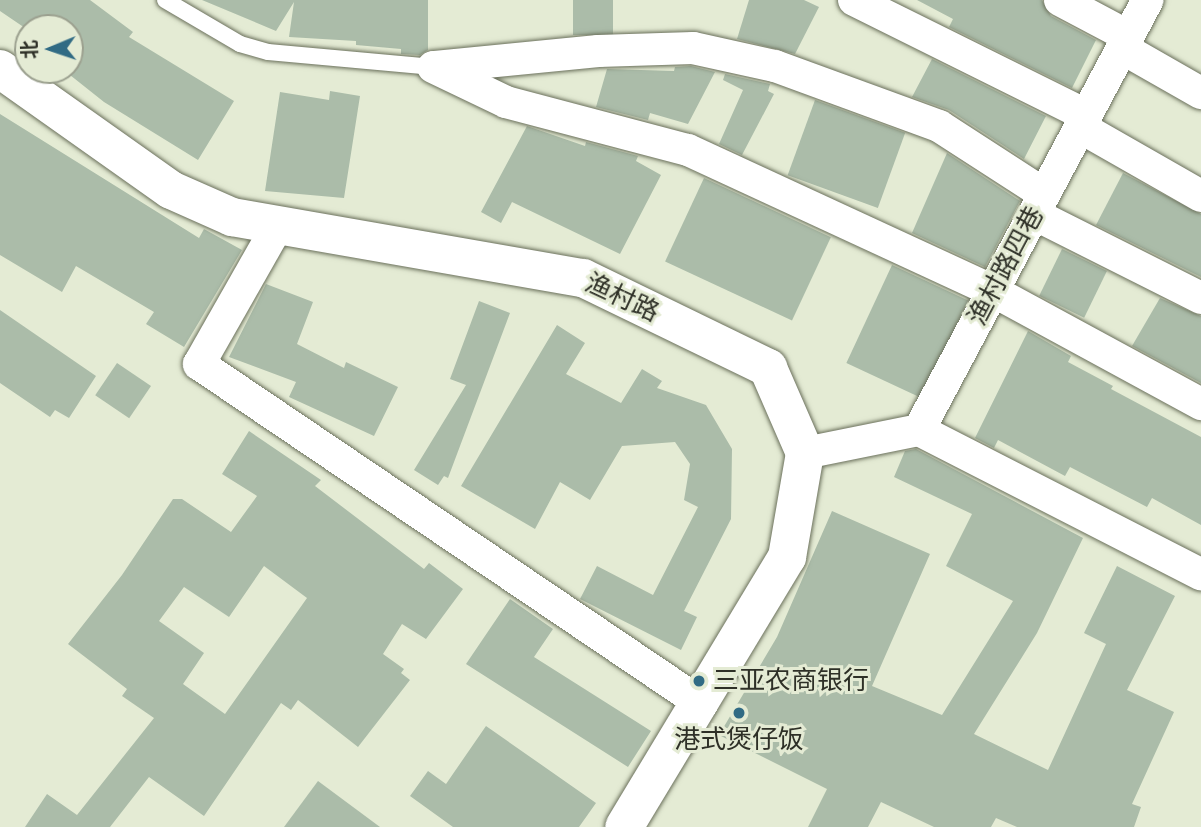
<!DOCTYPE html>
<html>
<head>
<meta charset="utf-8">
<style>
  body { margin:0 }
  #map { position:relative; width:1201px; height:827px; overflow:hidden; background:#e4ebd4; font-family:Karla,"Noto Sans SC",sans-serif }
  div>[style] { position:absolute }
  .building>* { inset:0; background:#abbca9; transform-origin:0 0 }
  .roads { filter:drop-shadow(0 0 2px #6a705b) drop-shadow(0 0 2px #6a705b) }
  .service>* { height:16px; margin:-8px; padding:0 8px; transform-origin:8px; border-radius:8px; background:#fff }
  .minor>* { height:32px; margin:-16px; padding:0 16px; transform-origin:16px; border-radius:16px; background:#fff }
  .tertiary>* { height:38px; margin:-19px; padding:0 19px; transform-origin:19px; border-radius:19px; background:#fff }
  .dots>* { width:19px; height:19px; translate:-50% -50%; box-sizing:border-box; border:4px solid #e4ebd4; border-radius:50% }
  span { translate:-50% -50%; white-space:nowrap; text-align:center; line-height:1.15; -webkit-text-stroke:6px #e4ebd4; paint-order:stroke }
  .street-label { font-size:26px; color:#2e3027 }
  .poi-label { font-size:26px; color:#2e3027 }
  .left { translate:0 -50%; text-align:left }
  .north { position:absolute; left:14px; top:14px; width:70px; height:70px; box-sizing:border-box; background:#e4ebd4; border:2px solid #9ba08f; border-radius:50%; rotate:268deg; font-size:19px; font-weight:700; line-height:28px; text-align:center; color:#2e3027 }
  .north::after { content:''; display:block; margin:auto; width:24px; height:32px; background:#316b84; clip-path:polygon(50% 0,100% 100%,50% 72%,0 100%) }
</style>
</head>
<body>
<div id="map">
  <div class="building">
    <div style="clip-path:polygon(0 0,90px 0,133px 32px,129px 37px,234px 101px,198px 160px,104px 102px,70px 75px,70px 28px,25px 28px,0 11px)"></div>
    <div style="clip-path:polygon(202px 0,428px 0,428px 50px,420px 55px,401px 54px,401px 49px,356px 45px,356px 41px,289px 37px,294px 2px,276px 31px)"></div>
    <div style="left:573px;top:0;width:40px;height:35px"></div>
    <div style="clip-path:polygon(749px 0,804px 0,819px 7px,795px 54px,737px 39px)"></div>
    <div style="clip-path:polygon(917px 0,1042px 0,1051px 16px,1096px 40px,1072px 88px,949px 27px,953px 19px)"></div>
    <div style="clip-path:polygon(932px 59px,1046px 116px,1024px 159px,949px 110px,912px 97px)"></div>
    <div style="clip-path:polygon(691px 66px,715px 72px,688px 124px,650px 113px,648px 120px,596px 107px,607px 69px,674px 71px,675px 67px)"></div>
    <div style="clip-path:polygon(725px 74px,770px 84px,768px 91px,774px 94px,742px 155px,719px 144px,743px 90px,723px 80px)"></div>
    <div style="clip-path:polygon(330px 91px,360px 96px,344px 198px,265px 191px,280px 92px,329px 100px)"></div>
    <div style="left:815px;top:100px;width:96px;height:80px;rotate:20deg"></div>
    <div style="clip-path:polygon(0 114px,199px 238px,204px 229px,242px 250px,184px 347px,146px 324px,154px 312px,76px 266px,62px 292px,0 255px)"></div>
    <div style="clip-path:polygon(527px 126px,585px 146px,586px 142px,638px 156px,636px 161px,661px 175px,620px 254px,512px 202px,501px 223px,481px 212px)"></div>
    <div style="clip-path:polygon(947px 153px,1020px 201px,985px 267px,912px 233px)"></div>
    <div style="clip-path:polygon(1123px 173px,1201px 214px,1201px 277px,1096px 225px)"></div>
    <div style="left:704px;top:178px;width:140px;height:92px;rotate:25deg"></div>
    <div style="left:1062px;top:249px;width:50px;height:52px;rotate:26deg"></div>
    <div style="left:892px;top:265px;width:84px;height:108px;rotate:25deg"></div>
    <div style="clip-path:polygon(266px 284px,313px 302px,297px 344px,344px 368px,346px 362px,398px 387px,374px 436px,289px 397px,296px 382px,229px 357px)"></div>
    <div style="clip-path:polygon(1160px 298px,1201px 316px,1201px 383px,1132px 346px)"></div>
    <div style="clip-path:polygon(479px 301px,510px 313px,448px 478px,444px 476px,438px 485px,414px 470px,466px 385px,450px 379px)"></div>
    <div style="clip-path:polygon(0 310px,96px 376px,69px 418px,55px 410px,50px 417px,0 383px)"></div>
    <div style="clip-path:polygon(557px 325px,585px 343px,566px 374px,621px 403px,642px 369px,662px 381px,657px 388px,706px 405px,732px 449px,731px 519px,684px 611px,697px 617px,681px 650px,580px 599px,597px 566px,653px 595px,698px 507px,684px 500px,690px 464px,675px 442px,622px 446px,590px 500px,560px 482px,535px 529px,461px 486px)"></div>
    <div style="clip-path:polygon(1028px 331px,1071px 356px,1068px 362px,1113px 386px,1111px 389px,1201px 437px,1201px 525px,1152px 498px,1147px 507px,1070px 467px,1065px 476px,998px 440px,994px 448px,975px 438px)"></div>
    <div style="left:117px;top:363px;width:41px;height:39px;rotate:34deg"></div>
    <div style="clip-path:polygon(evenodd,249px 431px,321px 480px,315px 486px,424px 569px,429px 563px,463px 589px,426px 639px,402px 624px,383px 654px,404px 669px,401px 673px,410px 680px,358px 747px,298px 700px,291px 710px,281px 703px,204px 816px,149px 777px,110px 827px,25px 827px,47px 794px,77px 815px,154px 718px,122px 696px,127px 689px,68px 644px,122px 575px,173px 499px,182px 499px,231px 532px,257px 496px,222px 474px,249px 431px,264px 566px,307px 598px,225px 714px,183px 684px,204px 653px,159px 621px,184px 587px,229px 617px,264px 566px)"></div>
    <div style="clip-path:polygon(916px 449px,1083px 538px,1037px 633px,974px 734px,1048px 770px,1106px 644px,1084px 633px,1117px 566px,1175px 596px,1127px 690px,1174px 712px,1132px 804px,1141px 807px,1134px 827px,1017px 827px,996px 818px,991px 827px,934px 827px,881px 802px,868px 827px,808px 827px,827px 789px,719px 735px,777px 637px,832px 511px,930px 554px,872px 686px,942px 715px,1013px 601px,946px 566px,972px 514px,894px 477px,905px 451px)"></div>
    <div style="clip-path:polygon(510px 599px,553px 629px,534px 657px,651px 731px,628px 767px,466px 664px)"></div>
    <div style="clip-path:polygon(486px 726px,596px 803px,579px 827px,453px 827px,410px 796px,428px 771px,446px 784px)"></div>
    <div style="clip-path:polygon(318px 781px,380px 827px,284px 827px)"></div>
  </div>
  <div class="roads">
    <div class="service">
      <div style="left:165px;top:0;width:87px;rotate:30.4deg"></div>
      <div style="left:240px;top:44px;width:29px;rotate:16deg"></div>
      <div style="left:268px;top:52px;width:166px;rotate:5.2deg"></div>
    </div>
    <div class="minor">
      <div style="left:854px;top:0;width:259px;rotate:26.4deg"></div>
      <div style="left:1060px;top:0;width:77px;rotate:27.9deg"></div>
      <div style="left:1122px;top:48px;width:91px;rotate:29.7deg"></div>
      <div style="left:433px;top:67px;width:81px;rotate:25.6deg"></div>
      <div style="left:506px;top:102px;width:188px;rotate:14.8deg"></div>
      <div style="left:688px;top:150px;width:336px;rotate:24.8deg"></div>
      <div style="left:993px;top:291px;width:237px;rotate:28.5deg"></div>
      <div style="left:435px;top:67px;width:164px;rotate:-5.6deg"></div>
      <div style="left:598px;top:51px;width:95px;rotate:-1.8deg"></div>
      <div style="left:693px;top:48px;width:84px;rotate:12.4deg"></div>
      <div style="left:775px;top:66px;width:175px;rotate:20.1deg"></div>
      <div style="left:939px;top:126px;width:125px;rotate:32.9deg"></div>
      <div style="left:1080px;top:127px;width:139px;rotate:29.7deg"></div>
      <div style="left:1034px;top:214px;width:187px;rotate:26.7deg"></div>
      <div style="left:278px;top:225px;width:160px;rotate:119.6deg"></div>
      <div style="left:199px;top:364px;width:607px;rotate:34.06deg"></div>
      <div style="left:919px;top:430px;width:317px;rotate:27.1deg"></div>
      <div style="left:805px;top:453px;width:116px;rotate:-11.4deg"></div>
      <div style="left:919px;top:430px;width:487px;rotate:-62deg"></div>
    </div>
    <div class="tertiary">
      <div style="left:0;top:69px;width:209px;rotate:35.3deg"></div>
      <div style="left:171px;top:190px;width:67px;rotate:23.9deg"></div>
      <div style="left:232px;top:217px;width:356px;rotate:9.9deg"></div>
      <div style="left:583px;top:278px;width:206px;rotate:25.9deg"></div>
      <div style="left:768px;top:368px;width:93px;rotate:66.5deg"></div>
      <div style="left:805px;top:453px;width:106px;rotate:99.8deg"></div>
      <div style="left:787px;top:557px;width:315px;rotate:121.1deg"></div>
    </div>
  </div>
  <div class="dots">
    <div style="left:699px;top:681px;background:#316b84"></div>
    <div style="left:739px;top:713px;background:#316b84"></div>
  </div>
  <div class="street-label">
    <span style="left:1006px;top:266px;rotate:-62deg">渔村路四巷</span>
    <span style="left:622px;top:298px;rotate:25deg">渔村路</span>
  </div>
  <div class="poi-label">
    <span class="left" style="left:713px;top:681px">三亚农商银行</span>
    <span style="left:739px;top:740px">港式煲仔饭</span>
  </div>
  <div class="north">北</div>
</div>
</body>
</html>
